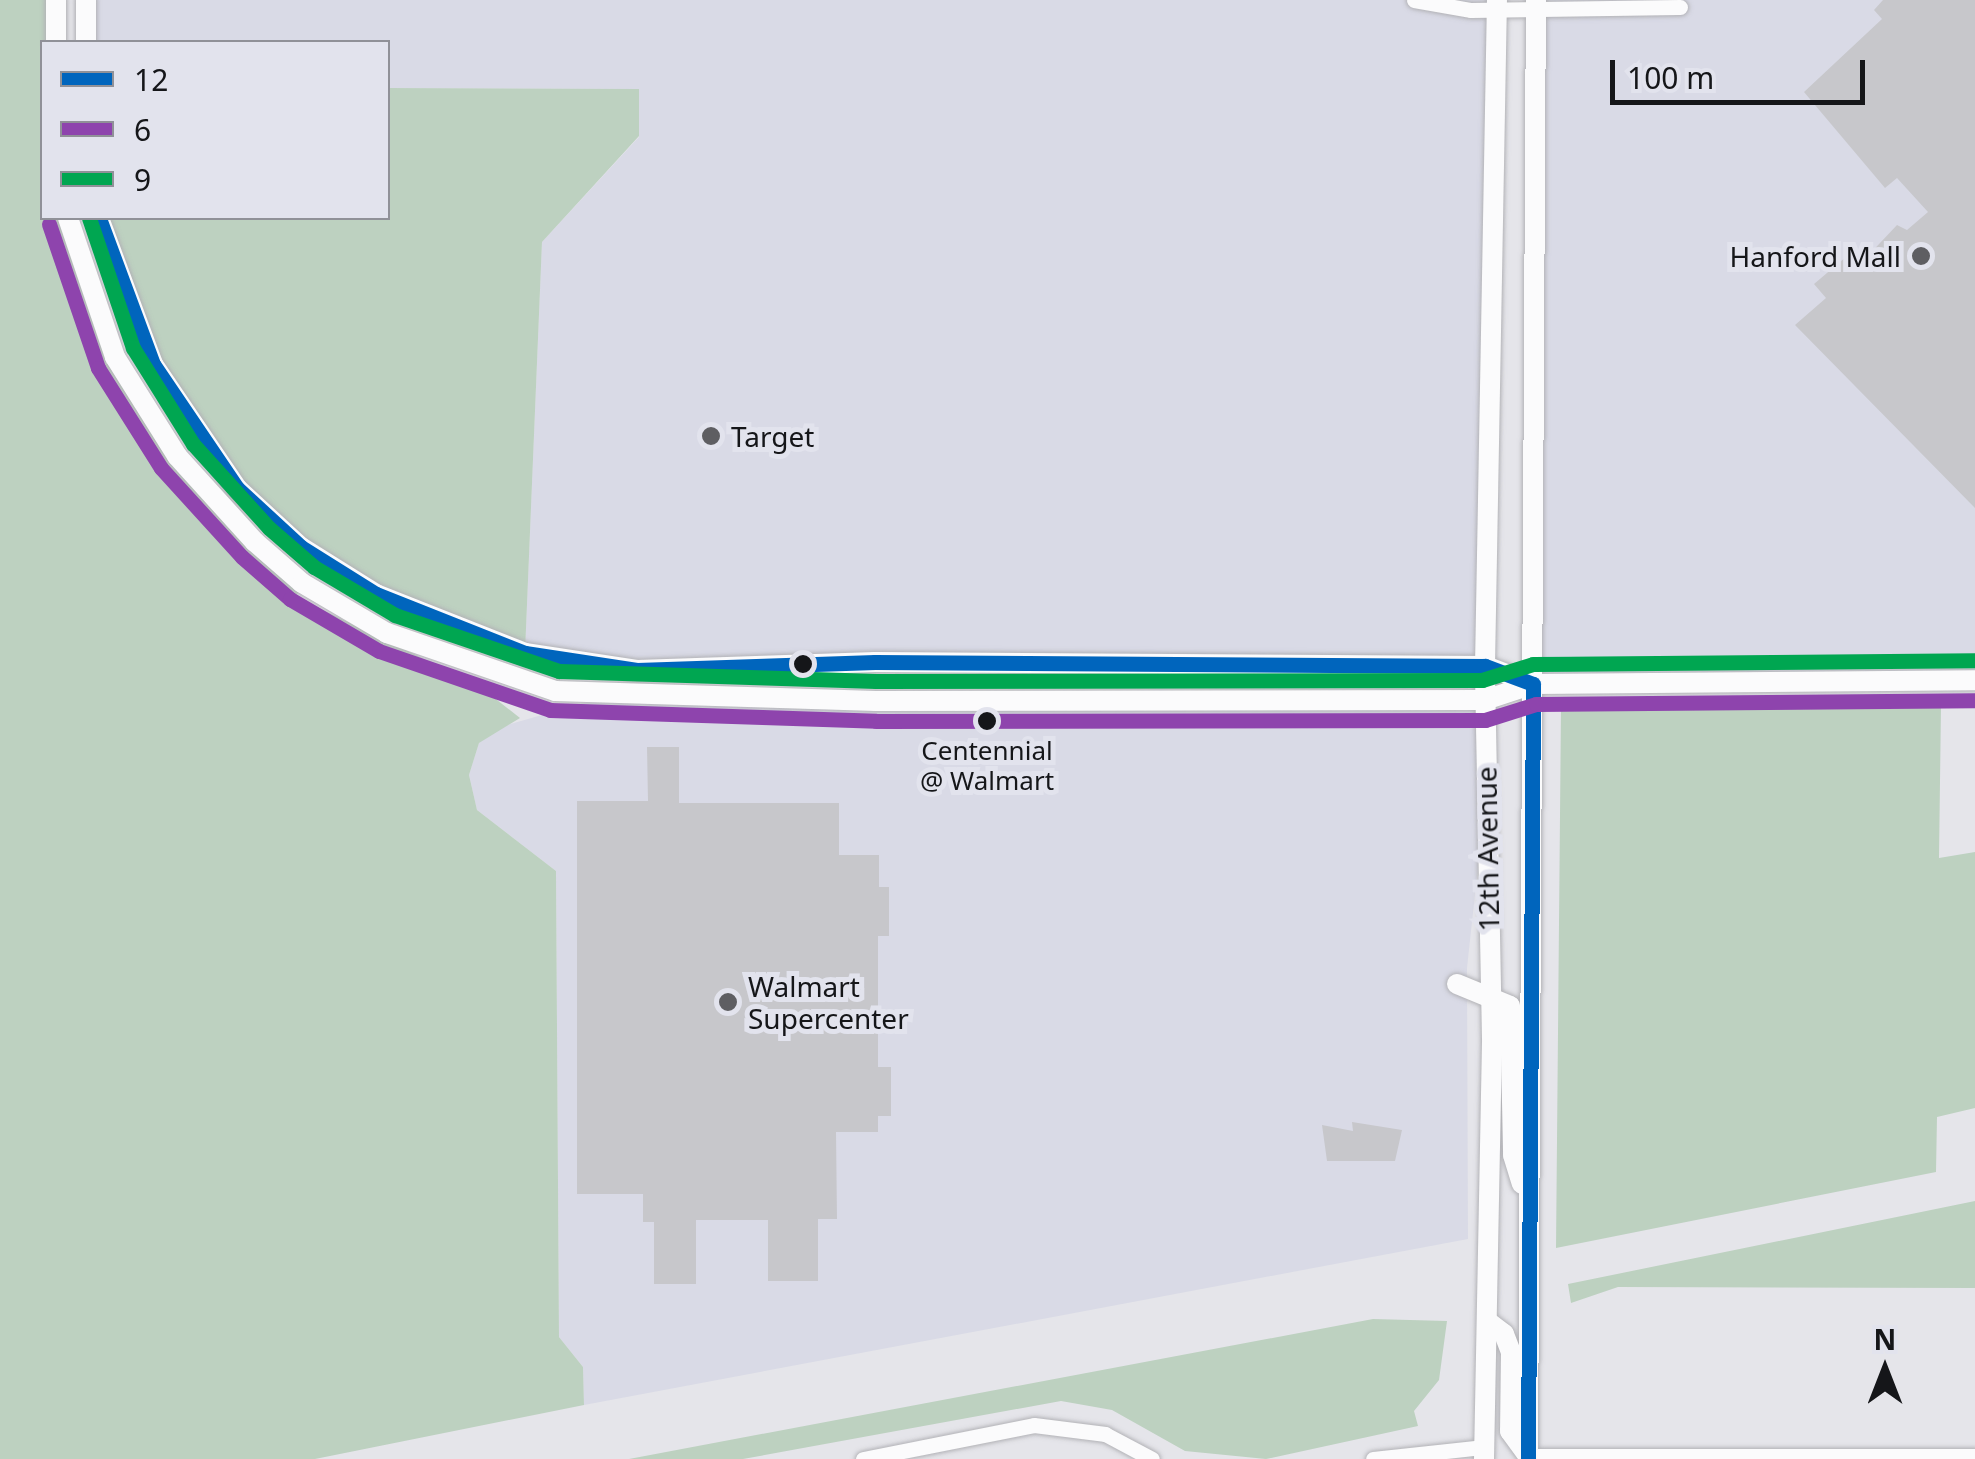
<!DOCTYPE html>
<html>
<head>
<meta charset="utf-8">
<style>
  body { margin:0 }
  #map { position:relative; width:1975px; height:1459px; overflow:hidden; background:#e5e5ea; font-family:"Noto Sans",sans-serif }
  div>[style] { position:absolute }
  .built>* { inset:0; background:#d9dae6; transform-origin:0 0 }
  .green>* { inset:0; background:#bdd1c0 }
  .building>* { inset:0; background:#c7c7cb }
  .roads { filter:drop-shadow(0 0 2px #b2b2b6) drop-shadow(0 0 2px #b2b2b6) }
  .street>* { height:15px; margin:-7.5px; padding:0 7.5px; transform-origin:7.5px; border-radius:7.5px; background:#fbfbfc }
  .secondary>* { height:20px; margin:-10px; padding:0 10px; transform-origin:10px; border-radius:10px; background:#fbfbfc }
  .bus-1>* { height:15px; margin:-7.5px; padding:0 7.5px; transform-origin:7.5px; border-radius:7.5px; background:#0065bd }
  .bus-2>* { height:15px; margin:-7.5px; padding:0 7.5px; transform-origin:7.5px; border-radius:7.5px; background:#8e44ad }
  .bus-3>* { height:15px; margin:-7.5px; padding:0 7.5px; transform-origin:7.5px; border-radius:7.5px; background:#00a651 }
  .dots>* { width:28px; height:28px; translate:-50% -50%; box-sizing:border-box; border:5px solid #e2e3ed; border-radius:50% }
  span { translate:-50% -50%; white-space:nowrap; text-align:center; line-height:1.15; -webkit-text-stroke:10px #e2e3ed; paint-order:stroke }
  .bus-label { font-size:26px; color:#151619 }
  .poi-label { font-size:28px; color:#151619 }
  .right { translate:-100% -50%; text-align:right }
  .left { translate:0 -50%; text-align:left }
  .street-label { font-size:28px; color:#151619 }
  .legend { position:absolute; left:40px; top:40px; width:350px; height:180px; box-sizing:border-box; background:#e2e3ed; border:2px solid #909198; margin:0; padding:12px 18px; list-style:none; font-size:30px; color:#151619 }
  .legend li { display:flex; align-items:center; gap:20px; height:50px }
  .legend b { width:50px; border:2px solid #909198 }
  .north { position:absolute; left:1835px; top:1319px; width:100px; height:100px; -webkit-text-stroke:8px #e2e3ed; paint-order:stroke; rotate:0deg; font-size:28px; font-weight:700; line-height:40px; text-align:center; color:#151619 }
  .north::after { content:''; display:block; margin:auto; width:35px; height:45px; background:#151619; clip-path:polygon(50% 0,100% 100%,50% 72%,0 100%) }
  .scale { position:absolute; left:1610px; top:60px; width:255px; height:45px; box-sizing:border-box; border:5px solid #151619; border-top:0; padding-left:12px; font-size:30px; line-height:35px; white-space:nowrap; color:#151619; -webkit-text-stroke:8px #e2e3ed; paint-order:stroke }
</style>
</head>
<body>
<div id="map">
  <div class="built">
    <div style="clip-path:polygon(86px 0,1497px 0,1485px 666px,637px 670px,525px 653px,542px 242px,639px 137px,639px 89px,388px 88px,388px 42px,86px 42px)"></div>
    <div style="left:1536px;top:0;width:439px;height:684px"></div>
    <div style="clip-path:polygon(601px 698px,1485px 700px,1485px 801px,1467px 968px,1468px 1239px,584px 1405px,583px 1367px,559px 1337px,556px 871px,477px 810px,469px 775px,479px 743px,497px 728px)"></div>
  </div>
  <div class="green">
    <div style="clip-path:polygon(0 0,56px 0,56px 42px,42px 42px,42px 218px,68px 218px,144px 408px,302px 583px,296px 597px,478px 685px,520px 718px,479px 743px,469px 775px,477px 810px,556px 871px,559px 1337px,583px 1367px,584px 1405px,315px 1459px,0 1459px)"></div>
    <div style="clip-path:polygon(388px 88px,639px 89px,639px 136px,542px 242px,525px 653px,458px 630px,301px 547px,176px 408px,99px 218px,388px 218px)"></div>
    <div style="clip-path:polygon(1941px 706px,1939px 858px,1975px 852px,1975px 1108px,1937px 1117px,1936px 1172px,1556px 1248px,1561px 707px)"></div>
    <div style="clip-path:polygon(1975px 1201px,1975px 1288px,1618px 1287px,1571px 1303px,1568px 1284px)"></div>
    <div style="clip-path:polygon(1373px 1319px,1447px 1321px,1439px 1380px,1414px 1411px,1418px 1426px,1266px 1459px,1185px 1451px,1112px 1410px,1061px 1401px,743px 1459px,629px 1459px)"></div>
  </div>
  <div class="building">
    <div style="clip-path:polygon(1883px 0,1975px 0,1975px 508px,1795px 325px,1826px 298px,1814px 284px,1853px 251px,1863px 261px,1897px 225px,1907px 230px,1928px 212px,1897px 178px,1885px 188px,1804px 92px,1882px 19px,1874px 10px)"></div>
    <div style="clip-path:polygon(647px 747px,679px 747px,679px 803px,839px 803px,839px 855px,879px 855px,879px 887px,889px 887px,889px 936px,878px 936px,878px 1067px,891px 1067px,891px 1116px,878px 1116px,878px 1132px,836px 1132px,837px 1219px,818px 1219px,818px 1281px,768px 1281px,768px 1220px,696px 1220px,696px 1284px,654px 1284px,654px 1222px,643px 1222px,643px 1194px,577px 1194px,577px 801px,648px 801px)"></div>
    <div style="clip-path:polygon(1352px 1122px,1402px 1130px,1395px 1161px,1327px 1161px,1322px 1125px,1353px 1131px)"></div>
  </div>
  <div class="roads">
    <div class="street">
      <div style="left:1414px;top:0;width:58px;rotate:10deg"></div>
      <div style="left:1471px;top:10px;width:209px;rotate:-0.8deg"></div>
      <div style="left:1528px;top:1456px;width:447px"></div>
      <div style="left:863px;top:1459px;width:174px;rotate:-11.2deg"></div>
      <div style="left:1034px;top:1425px;width:72px;rotate:7.2deg"></div>
      <div style="left:1105px;top:1434px;width:53px;rotate:28deg"></div>
      <div style="left:1373px;top:1459px;width:112px;rotate:-6.2deg"></div>
    </div>
    <div class="secondary">
      <div style="left:56px;top:42px;width:42px;rotate:-90deg"></div>
      <div style="left:86px;top:42px;width:42px;rotate:-90deg"></div>
      <div style="left:68px;top:218px;width:147px;rotate:71.3deg"></div>
      <div style="left:115px;top:357px;width:117px;rotate:57.9deg"></div>
      <div style="left:177px;top:456px;width:116px;rotate:47.8deg"></div>
      <div style="left:255px;top:542px;width:62px;rotate:41.1deg"></div>
      <div style="left:302px;top:583px;width:99px;rotate:30.5deg"></div>
      <div style="left:387px;top:633px;width:178px;rotate:19deg"></div>
      <div style="left:555px;top:691px;width:321px;rotate:1.8deg"></div>
      <div style="left:876px;top:701px;width:609px;rotate:-0.09deg"></div>
      <div style="left:1485px;top:700px;width:51px;rotate:-18.4deg"></div>
      <div style="left:1533px;top:684px;width:442px;rotate:-0.5deg"></div>
      <div style="left:99px;top:218px;width:156px;rotate:69.7deg"></div>
      <div style="left:153px;top:364px;width:150px;rotate:55.9deg"></div>
      <div style="left:237px;top:488px;width:87px;rotate:42.7deg"></div>
      <div style="left:301px;top:547px;width:89px;rotate:32.1deg"></div>
      <div style="left:376px;top:594px;width:160px;rotate:21.6deg"></div>
      <div style="left:525px;top:653px;width:113px;rotate:8.6deg"></div>
      <div style="left:637px;top:670px;width:238px;rotate:-1.9deg"></div>
      <div style="left:875px;top:662px;width:610px;rotate:0.38deg"></div>
      <div style="left:1485px;top:666px;width:51px;rotate:20.6deg"></div>
      <div style="left:1457px;top:984px;width:57px;rotate:22.5deg"></div>
      <div style="left:1510px;top:1006px;width:149px;rotate:88.8deg"></div>
      <div style="left:1513px;top:1155px;width:30px;rotate:73deg"></div>
      <div style="left:1487px;top:1321px;width:21px;rotate:37deg"></div>
      <div style="left:1504px;top:1334px;width:19px;rotate:69deg"></div>
      <div style="left:1511px;top:1352px;width:79px;rotate:90.7deg"></div>
      <div style="left:1510px;top:1431px;width:31px;rotate:54deg"></div>
      <div style="left:1484px;top:1459px;width:420px;rotate:-88.9deg"></div>
      <div style="left:1492px;top:1039px;width:373px;rotate:-91.1deg"></div>
      <div style="left:1485px;top:666px;width:666px;rotate:-88.97deg"></div>
      <div style="left:1528px;top:1459px;width:1459px;rotate:-89.69deg"></div>
    </div>
  </div>
  <div class="bus-1">
    <div style="left:99px;top:218px;width:156px;rotate:69.7deg"></div>
    <div style="left:153px;top:364px;width:150px;rotate:55.9deg"></div>
    <div style="left:237px;top:488px;width:87px;rotate:42.7deg"></div>
    <div style="left:301px;top:547px;width:89px;rotate:32.1deg"></div>
    <div style="left:376px;top:594px;width:160px;rotate:21.6deg"></div>
    <div style="left:525px;top:653px;width:113px;rotate:8.6deg"></div>
    <div style="left:637px;top:670px;width:238px;rotate:-1.9deg"></div>
    <div style="left:875px;top:662px;width:610px;rotate:0.38deg"></div>
    <div style="left:1485px;top:666px;width:51px;rotate:20.6deg"></div>
    <div style="left:1533px;top:684px;width:775px;rotate:90.37deg"></div>
  </div>
  <div class="bus-2">
    <div style="left:49px;top:224px;width:152px;rotate:71.2deg"></div>
    <div style="left:98px;top:368px;width:118px;rotate:57.8deg"></div>
    <div style="left:161px;top:468px;width:120px;rotate:47.7deg"></div>
    <div style="left:242px;top:557px;width:64px;rotate:41.2deg"></div>
    <div style="left:290px;top:599px;width:103px;rotate:30.3deg"></div>
    <div style="left:379px;top:651px;width:181px;rotate:19deg"></div>
    <div style="left:550px;top:710px;width:326px;rotate:1.9deg"></div>
    <div style="left:876px;top:721px;width:609px;rotate:-0.09deg"></div>
    <div style="left:1485px;top:720px;width:53px;rotate:-17.4deg"></div>
    <div style="left:1536px;top:704px;width:439px;rotate:-0.5deg"></div>
  </div>
  <div class="bus-3">
    <div style="left:89px;top:218px;width:137px;rotate:71.3deg"></div>
    <div style="left:133px;top:348px;width:113px;rotate:58deg"></div>
    <div style="left:193px;top:444px;width:113px;rotate:47.9deg"></div>
    <div style="left:269px;top:528px;width:60px;rotate:40.9deg"></div>
    <div style="left:314px;top:567px;width:94px;rotate:30.7deg"></div>
    <div style="left:395px;top:615px;width:173px;rotate:18.9deg"></div>
    <div style="left:559px;top:671px;width:317px;rotate:1.8deg"></div>
    <div style="left:876px;top:681px;width:606px;rotate:-0.09deg"></div>
    <div style="left:1482px;top:680px;width:53px;rotate:-17.4deg"></div>
    <div style="left:1533px;top:664px;width:442px;rotate:-0.5deg"></div>
  </div>
  <div class="dots">
    <div style="left:1921px;top:256px;background:#5e5e62"></div>
    <div style="left:711px;top:436px;background:#5e5e62"></div>
    <div style="left:803px;top:664px;background:#151619"></div>
    <div style="left:987px;top:721px;background:#151619"></div>
    <div style="left:728px;top:1002px;background:#5e5e62"></div>
  </div>
  <div class="bus-label">
    <span style="left:987px;top:766px">Centennial<br>@ Walmart</span>
  </div>
  <div class="poi-label">
    <span class="right" style="left:1901px;top:256px">Hanford Mall</span>
    <span class="left" style="left:731px;top:436px">Target</span>
    <span class="left" style="left:748px;top:1002px">Walmart<br>Supercenter</span>
  </div>
  <div class="street-label">
    <span style="left:1487px;top:849px;rotate:-91deg">12th Avenue</span>
  </div>
  <ul class="legend">
  <li><b style="height:12px;background:#0065bd"></b>12</li>
  <li><b style="height:12px;background:#8e44ad"></b>6</li>
  <li><b style="height:12px;background:#00a651"></b>9</li>
  </ul>
  <div class="north">N</div>
  <div class="scale">100 m</div>
</div>
</body>
</html>
